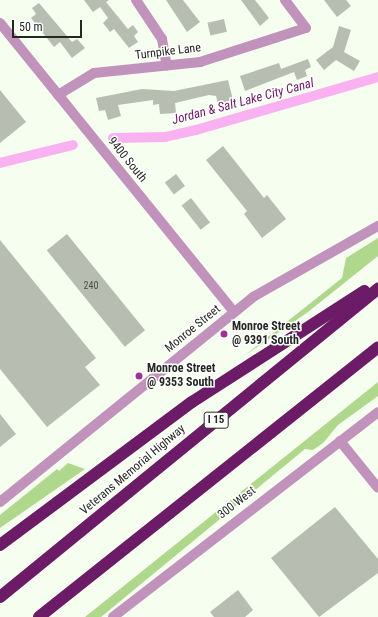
<!DOCTYPE html>
<html>
<head>
<meta charset="utf-8">
<style>
  body { margin:0 }
  #map { position:relative; width:378px; height:617px; overflow:hidden; background:#f6fef0; font-family:"Roboto Condensed",sans-serif }
  div>[style] { position:absolute }
  .green>* { inset:0; background:#b0d88c }
  .canal>* { height:10px; margin:-5px; padding:0 5px; transform-origin:5px; border-radius:5px; background:#fab1f1 }
  .building>* { inset:0; background:#b7beb1; transform-origin:0 0 }
  .minor>* { height:10px; margin:-5px; padding:0 5px; transform-origin:5px; border-radius:5px; background:#c192bb }
  .highway>* { height:12px; margin:-6px; padding:0 6px; transform-origin:6px; border-radius:6px; background:#6c1c66 }
  .dots>* { width:11px; height:11px; translate:-50% -50%; box-sizing:border-box; border:2px solid #fff; border-radius:50% }
  span { translate:-50% -50%; white-space:nowrap; text-align:center; line-height:1.15; -webkit-text-stroke:3px #fff; paint-order:stroke }
  .number-label { font-size:10px; color:#494d46 }
  .number-label span { -webkit-text-stroke-width:0 }
  .shield-label span { padding:1px 3px; background:#fff; border:1px solid; border-radius:3px; -webkit-text-stroke-width:0 }
  .shield-label { font-size:11px; color:#242722; font-weight:700 }
  .street-label { font-size:12px; color:#242722 }
  .poi-label { font-size:12px; color:#242722; font-weight:700 }
  .left { translate:0 -50%; text-align:left }
  .water-label { font-size:13px; color:#6c1867; font-style:italic }
  .scale { position:absolute; left:12px; top:20px; width:70px; height:18px; box-sizing:border-box; border:2px solid #242722; border-top:0; padding-left:5px; font-size:12px; line-height:14px; white-space:nowrap; color:#242722; -webkit-text-stroke:3px #fff; paint-order:stroke }
</style>
</head>
<body>
<div id="map">
  <div class="green">
    <div style="clip-path:polygon(378px 238px,378px 256px,308px 312px,244px 356px,342px 278px,346px 258px)"></div>
    <div style="clip-path:polygon(378px 382px,378px 396px,338px 425px,323px 443px,313px 450px,305px 449px,101px 617px,85px 617px)"></div>
    <div style="clip-path:polygon(68px 463px,85px 469px,0 528px,0 515px,57px 469px,59px 471px)"></div>
  </div>
  <div class="canal">
    <div style="left:113px;top:138px;width:52px;rotate:-1.1deg"></div>
    <div style="left:165px;top:137px;width:32px;rotate:-13deg"></div>
    <div style="left:196px;top:130px;width:190px;rotate:-16.2deg"></div>
    <div style="left:0;top:163px;width:75px;rotate:-13.9deg"></div>
  </div>
  <div class="building">
    <div style="clip-path:polygon(84px 0,109px 0,106px 2px,128px 29px,133px 25px,138px 32px,134px 36px,138px 42px,129px 48px,114px 29px,110px 32px,103px 23px,108px 18px,100px 7px,93px 12px)"></div>
    <div style="clip-path:polygon(166px 0,183px 0,200px 22px,187px 32px)"></div>
    <div style="clip-path:polygon(241px 0,255px 0,269px 18px,260px 26px)"></div>
    <div style="clip-path:polygon(324px 0,346px 0,351px 6px,337px 17px)"></div>
    <div style="clip-path:polygon(39px 3px,72px 42px,77px 39px,85px 48px,72px 58px,60px 42px,54px 47px,31px 18px,36px 14px,32px 8px)"></div>
    <div style="left:224px;top:19px;width:13px;height:17px;rotate:77deg"></div>
    <div style="clip-path:polygon(339px 26px,351px 30px,344px 52px,360px 61px,354px 71px,336px 60px,324px 70px,316px 60px,333px 47px)"></div>
    <div style="clip-path:polygon(308px 59px,311px 67px,305px 70px,307px 76px,297px 80px,294px 72px,245px 91px,240px 76px,279px 63px,281px 69px)"></div>
    <div style="clip-path:polygon(228px 80px,233px 100px,218px 104px,216px 96px,209px 95px,175px 103px,176px 113px,160px 114px,159px 104px,153px 105px,153px 100px,118px 105px,121px 116px,108px 120px,105px 110px,99px 111px,96px 98px,142px 89px,174px 91px)"></div>
    <div style="clip-path:polygon(0 90px,26px 122px,0 143px)"></div>
    <div style="clip-path:polygon(223px 146px,264px 198px,267px 195px,286px 219px,262px 238px,244px 214px,247px 211px,206px 160px)"></div>
    <div style="left:176px;top:174px;width:15px;height:14px;rotate:53deg"></div>
    <div style="left:191px;top:198px;width:31px;height:12px;rotate:52deg"></div>
    <div style="left:67px;top:234px;width:124px;height:26px;rotate:51deg"></div>
    <div style="clip-path:polygon(0 240px,96px 358px,85px 367px,100px 385px,47px 427px,0 369px)"></div>
    <div style="clip-path:polygon(0 414px,16px 434px,0 447px)"></div>
    <div style="clip-path:polygon(335px 507px,378px 559px,378px 573px,319px 617px,271px 558px)"></div>
    <div style="clip-path:polygon(238px 590px,253px 610px,245px 617px,214px 617px,210px 612px)"></div>
  </div>
  <div class="minor">
    <div style="left:136px;top:0;width:47px;rotate:56.3deg"></div>
    <div style="left:162px;top:39px;width:27px;rotate:80deg"></div>
    <div style="left:0;top:23px;width:372px;rotate:51deg"></div>
    <div style="left:58px;top:95px;width:42px;rotate:-31.4deg"></div>
    <div style="left:94px;top:73px;width:107px;rotate:-5.9deg"></div>
    <div style="left:200px;top:62px;width:111px;rotate:-17.8deg"></div>
    <div style="left:306px;top:28px;width:35px;rotate:-127deg"></div>
    <div style="left:340px;top:441px;width:60px;rotate:51deg"></div>
    <div style="left:0;top:502px;width:326px;rotate:-39deg"></div>
    <div style="left:253px;top:297px;width:144px;rotate:-29.6deg"></div>
    <div style="left:113px;top:617px;width:335px;rotate:-37.7deg"></div>
  </div>
  <div class="highway">
    <div style="left:0;top:545px;width:239px;rotate:-36.7deg"></div>
    <div style="left:192px;top:402px;width:205px;rotate:-32.8deg"></div>
    <div style="left:0;top:597px;width:488px;rotate:-39.2deg"></div>
    <div style="left:39px;top:617px;width:433px;rotate:-38.5deg"></div>
  </div>
  <div class="dots">
    <div style="left:224px;top:334px;background:#9c3294"></div>
    <div style="left:139px;top:376px;background:#9c3294"></div>
  </div>
  <div class="number-label">
    <span style="left:91px;top:286px">240</span>
  </div>
  <div class="shield-label">
    <span style="left:216px;top:420px">I 15</span>
  </div>
  <div class="street-label">
    <span style="left:168px;top:52px;rotate:-7deg">Turnpike Lane</span>
    <span style="left:127px;top:160px;rotate:51deg">9400 South</span>
    <span style="left:193px;top:329px;rotate:-39deg">Monroe Street</span>
    <span style="left:133px;top:470px;rotate:-40deg">Veterans Memorial Highway</span>
    <span style="left:237px;top:503px;rotate:-38deg">300 West</span>
  </div>
  <div class="poi-label">
    <span class="left" style="left:232px;top:334px">Monroe Street<br>@ 9391 South</span>
    <span class="left" style="left:147px;top:376px">Monroe Street<br>@ 9353 South</span>
  </div>
  <div class="water-label">
    <span style="left:243px;top:102px;rotate:-15deg">Jordan &amp; Salt Lake City Canal</span>
  </div>
  <div class="scale">50 m</div>
</div>
</body>
</html>
